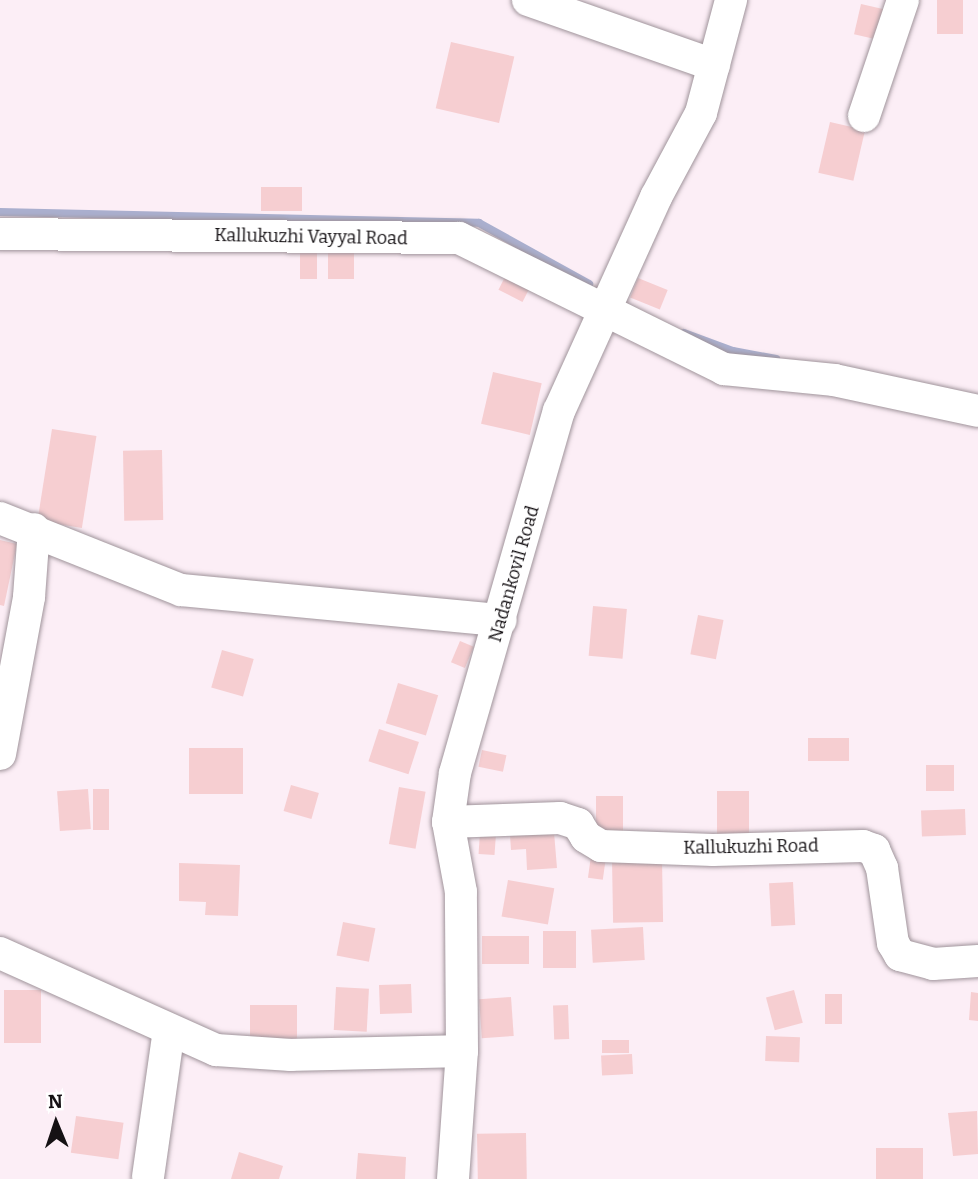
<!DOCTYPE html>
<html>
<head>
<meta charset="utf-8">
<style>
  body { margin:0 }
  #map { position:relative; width:978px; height:1179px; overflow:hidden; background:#fceef6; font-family:Bitter,serif }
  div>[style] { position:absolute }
  .stream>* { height:8px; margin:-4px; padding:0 4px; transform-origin:4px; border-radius:4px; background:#aaafce }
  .building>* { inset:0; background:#f6ced1; transform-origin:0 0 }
  .roads { filter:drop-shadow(0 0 2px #a0949b) drop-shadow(0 0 2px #a0949b) }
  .minor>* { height:32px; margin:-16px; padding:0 16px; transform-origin:16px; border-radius:16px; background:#fff }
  span { translate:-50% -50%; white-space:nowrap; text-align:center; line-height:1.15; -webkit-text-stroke:5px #fff; paint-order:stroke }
  .street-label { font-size:18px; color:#151114 }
  .north { position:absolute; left:21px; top:1088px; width:70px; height:70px; -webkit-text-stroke:5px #fff; paint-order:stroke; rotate:358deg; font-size:19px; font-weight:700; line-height:28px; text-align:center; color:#151114 }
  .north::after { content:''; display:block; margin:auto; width:24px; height:32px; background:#151114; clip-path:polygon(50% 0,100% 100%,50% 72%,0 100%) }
</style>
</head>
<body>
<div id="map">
  <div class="stream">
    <div style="left:0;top:212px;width:479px;rotate:1.3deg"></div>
    <div style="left:479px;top:223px;width:126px;rotate:29deg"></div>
    <div style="left:684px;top:333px;width:52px;rotate:20.2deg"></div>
    <div style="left:733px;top:351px;width:44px;rotate:10.5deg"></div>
  </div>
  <div class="building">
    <div style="left:937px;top:0;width:26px;height:34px"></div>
    <div style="left:861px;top:4px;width:28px;height:31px;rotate:13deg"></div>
    <div style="left:451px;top:42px;width:65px;height:68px;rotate:13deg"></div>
    <div style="left:830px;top:122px;width:36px;height:52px;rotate:13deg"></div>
    <div style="left:261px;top:187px;width:41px;height:24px"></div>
    <div style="left:300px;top:249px;width:17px;height:30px"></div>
    <div style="left:328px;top:253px;width:26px;height:26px"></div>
    <div style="left:508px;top:271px;width:27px;height:21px;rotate:27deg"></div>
    <div style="left:638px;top:278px;width:32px;height:21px;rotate:22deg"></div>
    <div style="left:493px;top:372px;width:50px;height:53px;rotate:13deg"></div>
    <div style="left:52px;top:429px;width:45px;height:93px;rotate:9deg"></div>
    <div style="left:162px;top:450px;width:70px;height:39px;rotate:89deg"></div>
    <div style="clip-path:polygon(0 540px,17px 544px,4px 606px,0 605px)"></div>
    <div style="left:593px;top:606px;width:34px;height:50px;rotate:5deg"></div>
    <div style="left:698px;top:615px;width:26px;height:40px;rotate:11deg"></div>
    <div style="left:460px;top:641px;width:15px;height:23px;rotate:23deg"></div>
    <div style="left:222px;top:650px;width:33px;height:39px;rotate:16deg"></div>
    <div style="left:398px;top:683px;width:42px;height:42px;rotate:17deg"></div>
    <div style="left:379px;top:729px;width:42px;height:34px;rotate:18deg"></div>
    <div style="left:808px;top:738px;width:41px;height:23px"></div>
    <div style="left:189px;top:748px;width:54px;height:46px"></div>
    <div style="left:482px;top:750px;width:25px;height:17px;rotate:12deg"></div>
    <div style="left:926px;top:765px;width:28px;height:26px"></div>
    <div style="left:291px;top:785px;width:29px;height:27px;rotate:16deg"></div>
    <div style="left:399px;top:787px;width:27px;height:58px;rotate:10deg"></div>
    <div style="left:88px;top:789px;width:40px;height:31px;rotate:86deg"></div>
    <div style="left:109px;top:789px;width:41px;height:16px;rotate:90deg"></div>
    <div style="left:717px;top:791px;width:32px;height:45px"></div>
    <div style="left:596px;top:796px;width:27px;height:41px"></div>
    <div style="left:965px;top:809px;width:26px;height:44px;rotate:88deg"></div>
    <div style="clip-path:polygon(554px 832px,557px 868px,527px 870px,526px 849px,511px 850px,510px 835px)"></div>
    <div style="left:480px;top:833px;width:16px;height:21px;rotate:4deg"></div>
    <div style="left:591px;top:856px;width:15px;height:22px;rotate:8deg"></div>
    <div style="left:662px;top:859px;width:63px;height:50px;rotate:89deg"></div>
    <div style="clip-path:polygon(179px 863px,240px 865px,238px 916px,205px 915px,206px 902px,179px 901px)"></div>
    <div style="left:508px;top:880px;width:47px;height:37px;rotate:10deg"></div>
    <div style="left:793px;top:882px;width:43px;height:24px;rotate:87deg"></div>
    <div style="left:343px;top:922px;width:33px;height:34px;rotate:11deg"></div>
    <div style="left:643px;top:927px;width:33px;height:52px;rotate:87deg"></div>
    <div style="left:543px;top:931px;width:33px;height:37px"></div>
    <div style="left:482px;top:936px;width:47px;height:28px"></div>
    <div style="left:411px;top:984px;width:29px;height:32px;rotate:88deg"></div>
    <div style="left:336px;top:987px;width:33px;height:43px;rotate:3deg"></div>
    <div style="left:4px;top:990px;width:37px;height:53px"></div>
    <div style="left:794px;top:990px;width:34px;height:29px;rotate:75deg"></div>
    <div style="clip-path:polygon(971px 992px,978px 993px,978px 1021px,969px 1020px)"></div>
    <div style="left:825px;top:994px;width:17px;height:30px"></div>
    <div style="left:511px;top:997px;width:39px;height:32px;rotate:86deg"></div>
    <div style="left:250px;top:1005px;width:47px;height:36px"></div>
    <div style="left:568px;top:1005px;width:34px;height:15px;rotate:88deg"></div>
    <div style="left:766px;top:1036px;width:34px;height:25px;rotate:2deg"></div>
    <div style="left:629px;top:1040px;width:13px;height:27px;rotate:90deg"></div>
    <div style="left:632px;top:1054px;width:20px;height:31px;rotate:87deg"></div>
    <div style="clip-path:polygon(977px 1111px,978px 1154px,953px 1156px,948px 1113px)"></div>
    <div style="left:76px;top:1116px;width:48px;height:37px;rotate:8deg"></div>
    <div style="left:526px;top:1133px;width:46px;height:49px;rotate:89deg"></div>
    <div style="left:876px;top:1148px;width:47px;height:31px"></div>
    <div style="clip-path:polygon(239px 1152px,283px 1166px,279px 1179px,231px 1179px)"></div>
    <div style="clip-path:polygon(358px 1153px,406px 1157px,405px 1179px,356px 1179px)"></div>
  </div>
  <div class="roads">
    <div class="minor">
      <div style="left:528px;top:0;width:197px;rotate:19.3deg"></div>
      <div style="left:864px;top:116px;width:122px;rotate:-71.4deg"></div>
      <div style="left:0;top:234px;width:459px;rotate:0.5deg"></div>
      <div style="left:459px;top:238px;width:296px;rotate:26.3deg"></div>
      <div style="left:724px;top:369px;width:111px;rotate:5.7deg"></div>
      <div style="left:834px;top:380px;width:147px;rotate:12.1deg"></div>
      <div style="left:0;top:518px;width:195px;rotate:21.7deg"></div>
      <div style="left:181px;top:590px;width:321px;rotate:5.4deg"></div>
      <div style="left:0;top:754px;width:160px;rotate:-79.5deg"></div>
      <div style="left:29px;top:597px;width:68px;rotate:-85.8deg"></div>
      <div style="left:448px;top:822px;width:112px;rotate:-2deg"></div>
      <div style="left:560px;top:818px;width:19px;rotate:18deg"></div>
      <div style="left:578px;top:824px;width:15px;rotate:58deg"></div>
      <div style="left:586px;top:837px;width:17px;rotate:31deg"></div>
      <div style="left:601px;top:846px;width:112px;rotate:2deg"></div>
      <div style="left:713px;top:850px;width:150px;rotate:-1.5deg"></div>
      <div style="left:863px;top:846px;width:12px;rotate:20deg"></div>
      <div style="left:874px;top:850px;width:20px;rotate:66deg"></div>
      <div style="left:882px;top:868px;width:76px;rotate:81.7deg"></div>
      <div style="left:893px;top:943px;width:14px;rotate:60deg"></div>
      <div style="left:900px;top:955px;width:34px;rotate:15deg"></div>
      <div style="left:933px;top:964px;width:45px;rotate:-3.8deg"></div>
      <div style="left:0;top:953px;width:237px;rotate:24.2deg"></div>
      <div style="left:216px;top:1050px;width:75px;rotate:3.8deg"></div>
      <div style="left:291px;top:1055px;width:171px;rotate:-1.3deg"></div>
      <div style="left:148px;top:1177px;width:148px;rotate:-81.9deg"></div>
      <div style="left:453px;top:1179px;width:128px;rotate:-86deg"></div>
      <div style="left:462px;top:1051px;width:159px;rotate:-90.4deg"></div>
      <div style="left:461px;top:892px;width:71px;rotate:-100.5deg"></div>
      <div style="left:448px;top:822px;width:49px;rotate:-81.9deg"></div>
      <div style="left:455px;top:773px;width:377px;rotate:-74deg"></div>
      <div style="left:559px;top:411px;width:235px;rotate:-65.6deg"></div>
      <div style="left:656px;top:197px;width:95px;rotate:-61.8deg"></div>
      <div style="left:701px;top:113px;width:117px;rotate:-75.1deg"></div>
    </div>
  </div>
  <div class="street-label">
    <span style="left:311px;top:237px;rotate:1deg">Kallukuzhi Vayyal Road</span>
    <span style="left:514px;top:574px;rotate:-74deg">Nadankovil Road</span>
    <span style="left:751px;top:847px;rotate:-1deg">Kallukuzhi Road</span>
  </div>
  <div class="north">N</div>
</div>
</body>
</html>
